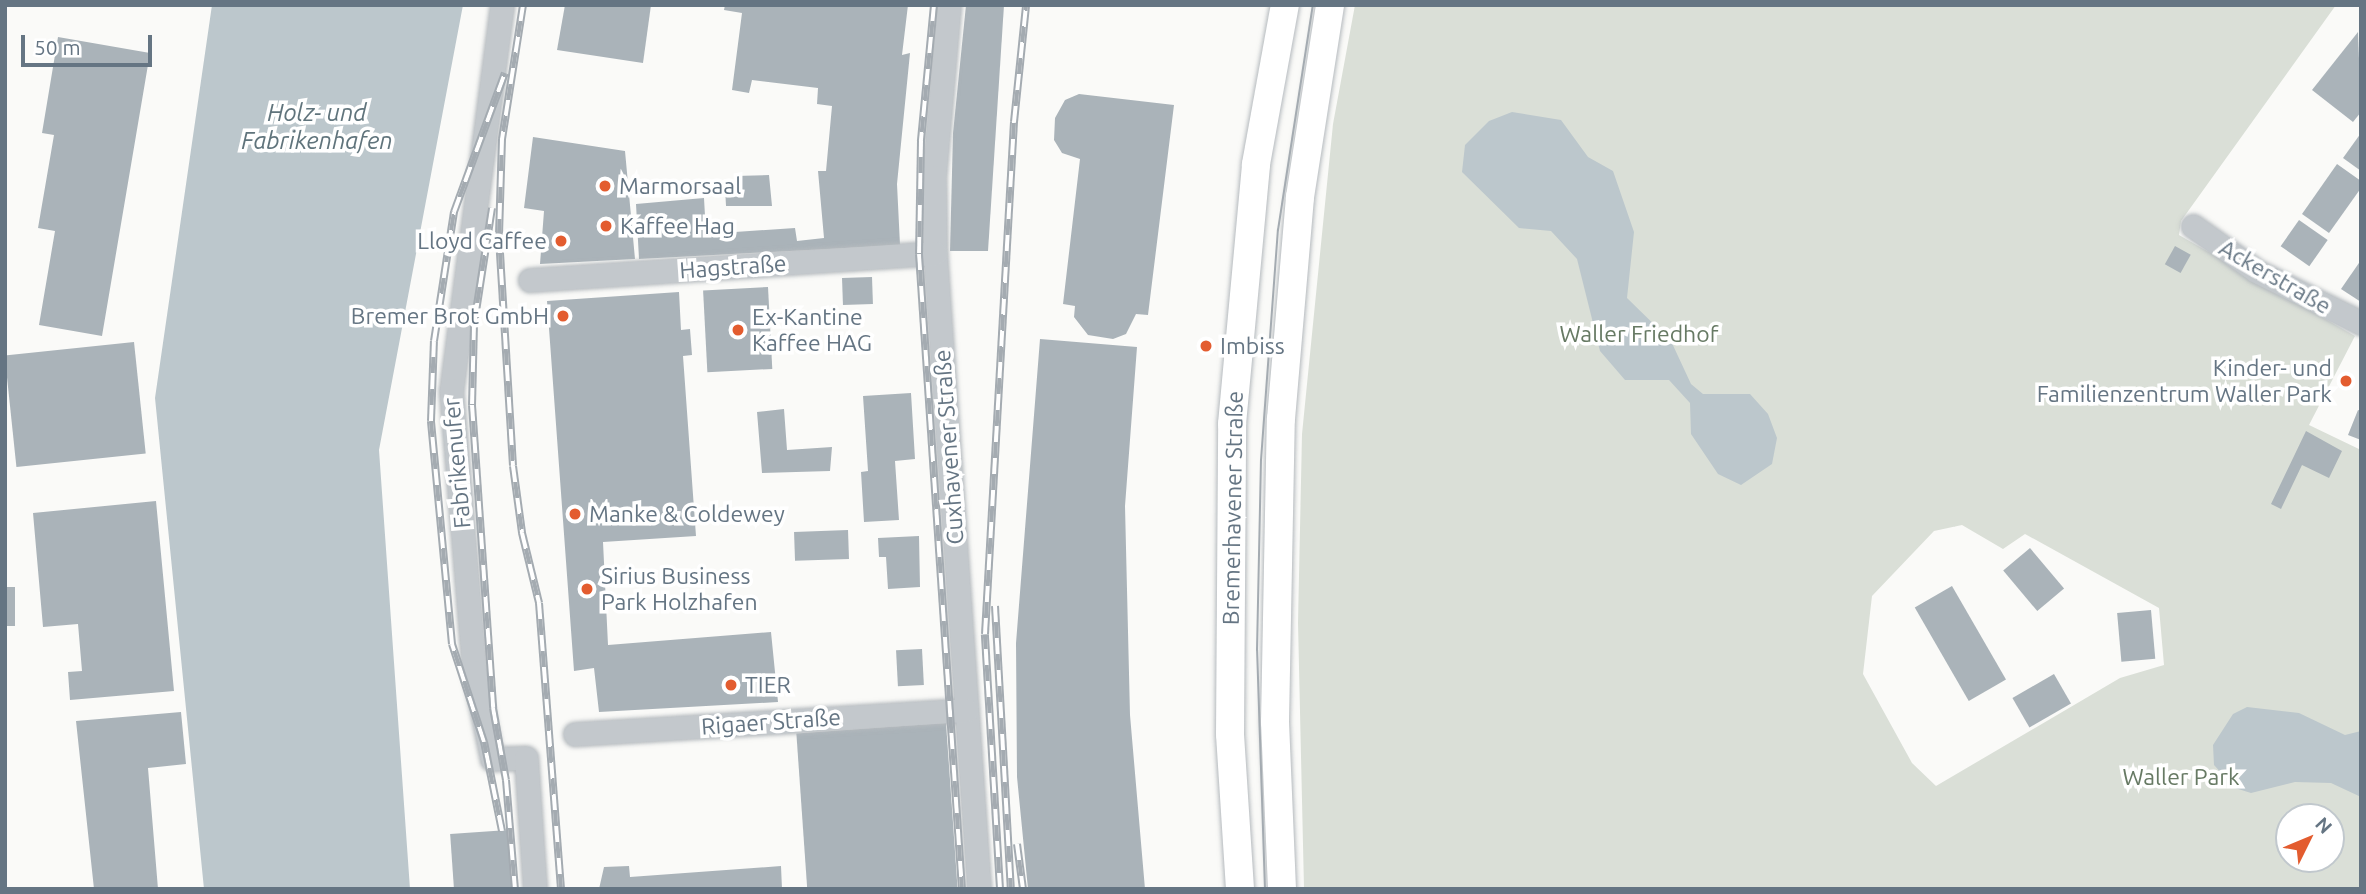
<!DOCTYPE html>
<html>
<head>
<meta charset="utf-8">
<style>
  body { margin:0 }
  #map { position:relative; width:2366px; height:894px; overflow:hidden; background:#fafaf8; font-family:Ubuntu,sans-serif }
  div>[style] { position:absolute }
  .green>* { inset:0; background:#dadfd7 }
  .water>* { inset:0; background:#bcc7cc }
  .building>* { inset:0; background:#aab3b9; transform-origin:0 0 }
  .roads { filter:drop-shadow(0 0 2px #b5babe) drop-shadow(0 0 2px #b5babe) }
  .minor>* { height:23px; margin:-11.5px; padding:0 11.5px; transform-origin:11.5px; border-radius:11.5px; background:#c3c8cc }
  .major>* { height:28px; margin:-14px; padding:0 14px; transform-origin:14px; border-radius:14px; background:#fff }
  .tram>* { height:2px; margin:-1px; padding:0 1px; transform-origin:1px; border-radius:1px; background:#a4abb1 }
  .rail>* { height:8px; margin-top:-4px; transform-origin:0; background:repeating-linear-gradient(90deg,#fff 0 16px,#a4abb1 0 32px); box-sizing:border-box; border-block:2px solid #a4abb1 }
  .dots>* { width:19px; height:19px; translate:-50% -50%; box-sizing:border-box; border:4px solid #fff; border-radius:50% }
  span { translate:-50% -50%; white-space:nowrap; text-align:center; line-height:1.15; -webkit-text-stroke:7px #fff; paint-order:stroke }
  .poi-label { font-size:23px; color:#657583 }
  .left { translate:0 -50%; text-align:left }
  .right { translate:-100% -50%; text-align:right }
  .street-label { font-size:23px; color:#657583 }
  .park-label { font-size:23px; color:#677a64 }
  .water-label { font-size:24px; color:#60747c; font-style:italic }
  .frame { position:absolute; inset:0; border:7px solid #657583; pointer-events:none }
  .north { position:absolute; left:2275px; top:803px; width:70px; height:70px; box-sizing:border-box; background:#fff; border:2px solid #c1c8cd; border-radius:50%; rotate:47deg; font-size:19px; font-weight:700; line-height:28px; text-align:center; color:#657583 }
  .north::after { content:''; display:block; margin:auto; width:24px; height:32px; background:#e35c2f; clip-path:polygon(50% 0,100% 100%,50% 72%,0 100%) }
  .scale { position:absolute; left:21px; top:35px; width:131px; height:32px; box-sizing:border-box; border:4px solid #657583; border-top:0; padding-left:9px; font-size:21px; line-height:24px; white-space:nowrap; color:#657583; -webkit-text-stroke:5px #fff; paint-order:stroke }
</style>
</head>
<body>
<div id="map">
  <div class="green">
    <div style="clip-path:polygon(evenodd,1355px 5px,2336px 5px,2181px 221px,2179px 235px,2355px 336px,2309px 425px,2361px 450px,2361px 889px,1304px 889px,1298px 623px,1302px 434px,1333px 124px,1355px 5px,1962px 525px,2003px 549px,2025px 534px,2159px 608px,2164px 665px,2120px 678px,1936px 786px,1912px 763px,1863px 674px,1872px 596px,1934px 531px,1962px 525px,1355px 5px,2289px 817px,2331px 817px,2331px 859px,2289px 859px,2289px 817px)"></div>
  </div>
  <div class="water">
    <div style="clip-path:polygon(212px 5px,463px 5px,379px 450px,410px 889px,204px 889px,155px 398px)"></div>
    <div style="clip-path:polygon(1512px 112px,1561px 120px,1588px 157px,1613px 171px,1634px 232px,1627px 298px,1671px 341px,1691px 384px,1703px 394px,1750px 394px,1768px 414px,1777px 438px,1772px 464px,1741px 485px,1718px 474px,1691px 434px,1690px 403px,1669px 380px,1625px 380px,1600px 351px,1577px 259px,1551px 231px,1519px 228px,1462px 172px,1465px 145px,1489px 121px)"></div>
    <div style="clip-path:polygon(2247px 707px,2299px 713px,2345px 735px,2361px 731px,2361px 797px,2331px 783px,2295px 782px,2251px 793px,2235px 788px,2214px 765px,2213px 745px,2233px 714px)"></div>
  </div>
  <div class="building">
    <div style="clip-path:polygon(565px 5px,651px 5px,643px 63px,557px 50px)"></div>
    <div style="clip-path:polygon(725px 5px,908px 5px,902px 55px,910px 53px,897px 184px,900px 245px,639px 259px,636px 204px,704px 198px,706px 234px,795px 228px,797px 241px,824px 238px,818px 171px,826px 171px,832px 106px,817px 104px,818px 88px,752px 80px,749px 93px,732px 90px,742px 13px,724px 10px)"></div>
    <div style="clip-path:polygon(966px 5px,1004px 5px,988px 251px,950px 251px,953px 133px)"></div>
    <div style="clip-path:polygon(2358px 32px,2361px 112px,2353px 122px,2312px 90px)"></div>
    <div style="clip-path:polygon(58px 37px,150px 53px,102px 336px,39px 325px,55px 231px,38px 228px,54px 135px,42px 133px)"></div>
    <div style="clip-path:polygon(1079px 94px,1174px 105px,1148px 315px,1136px 314px,1126px 334px,1113px 339px,1088px 335px,1074px 317px,1075px 306px,1063px 304px,1080px 159px,1062px 153px,1054px 140px,1055px 118px,1065px 100px)"></div>
    <div style="clip-path:polygon(2361px 133px,2361px 171px,2343px 158px)"></div>
    <div style="clip-path:polygon(533px 137px,625px 151px,635px 259px,540px 264px,544px 211px,524px 208px)"></div>
    <div style="clip-path:polygon(2337px 164px,2361px 181px,2361px 188px,2329px 233px,2302px 214px)"></div>
    <div style="clip-path:polygon(769px 175px,772px 206px,726px 206px,725px 187px,740px 187px,735px 176px)"></div>
    <div style="left:2299px;top:220px;width:35px;height:32px;rotate:35deg"></div>
    <div style="left:2175px;top:246px;width:18px;height:21px;rotate:29deg"></div>
    <div style="clip-path:polygon(2361px 260px,2361px 302px,2341px 289px)"></div>
    <div style="left:872px;top:277px;width:27px;height:30px;rotate:88deg"></div>
    <div style="left:768px;top:287px;width:82px;height:65px;rotate:87deg"></div>
    <div style="clip-path:polygon(679px 292px,681px 330px,690px 329px,692px 355px,683px 356px,696px 536px,603px 542px,608px 645px,771px 632px,778px 702px,599px 712px,594px 668px,574px 671px,547px 301px)"></div>
    <div style="clip-path:polygon(1040px 339px,1137px 347px,1125px 506px,1130px 715px,1145px 889px,1028px 889px,1017px 777px,1016px 643px)"></div>
    <div style="left:134px;top:342px;width:112px;height:130px;rotate:84deg"></div>
    <div style="clip-path:polygon(911px 393px,915px 459px,895px 461px,899px 520px,864px 522px,861px 472px,868px 471px,863px 396px)"></div>
    <div style="clip-path:polygon(784px 409px,787px 450px,832px 447px,830px 471px,762px 473px,757px 412px)"></div>
    <div style="clip-path:polygon(2358px 410px,2361px 411px,2361px 440px,2348px 435px)"></div>
    <div style="clip-path:polygon(2306px 431px,2342px 451px,2329px 478px,2302px 465px,2281px 509px,2271px 504px)"></div>
    <div style="clip-path:polygon(156px 501px,174px 691px,70px 700px,68px 672px,82px 671px,78px 624px,43px 627px,33px 513px)"></div>
    <div style="left:848px;top:530px;width:29px;height:54px;rotate:88deg"></div>
    <div style="clip-path:polygon(919px 536px,920px 587px,888px 589px,886px 557px,879px 557px,878px 538px)"></div>
    <div style="left:2030px;top:548px;width:53px;height:35px;rotate:50deg"></div>
    <div style="left:1952px;top:586px;width:108px;height:43px;rotate:60deg"></div>
    <div style="left:5px;top:587px;width:10px;height:39px"></div>
    <div style="left:2151px;top:610px;width:49px;height:34px;rotate:85deg"></div>
    <div style="left:922px;top:649px;width:36px;height:26px;rotate:87deg"></div>
    <div style="left:2054px;top:674px;width:34px;height:48px;rotate:60deg"></div>
    <div style="clip-path:polygon(181px 712px,186px 764px,148px 768px,158px 889px,94px 889px,76px 721px)"></div>
    <div style="left:946px;top:723px;width:166px;height:150px;rotate:86deg"></div>
    <div style="left:508px;top:830px;width:59px;height:58px;rotate:86deg"></div>
    <div style="clip-path:polygon(629px 866px,630px 877px,781px 866px,782px 889px,599px 889px,604px 867px)"></div>
  </div>
  <div class="roads">
    <div class="minor">
      <div style="left:502px;top:5px;width:388px;rotate:97.5deg"></div>
      <div style="left:451px;top:390px;width:283px;rotate:85.3deg"></div>
      <div style="left:474px;top:672px;width:89px;rotate:78.3deg"></div>
      <div style="left:492px;top:759px;width:34px;rotate:-2deg"></div>
      <div style="left:526px;top:758px;width:131px;rotate:86.1deg"></div>
      <div style="left:949px;top:5px;width:173px;rotate:95deg"></div>
      <div style="left:934px;top:177px;width:76px;rotate:89.2deg"></div>
      <div style="left:935px;top:253px;width:638px;rotate:86.04deg"></div>
      <div style="left:2193px;top:226px;width:77px;rotate:35.5deg"></div>
      <div style="left:2256px;top:271px;width:117px;rotate:26.3deg"></div>
      <div style="left:530px;top:280px;width:406px;rotate:-3.8deg"></div>
      <div style="left:575px;top:734px;width:392px;rotate:-3.5deg"></div>
    </div>
    <div class="major">
      <div style="left:1240px;top:889px;width:155px;rotate:-93.7deg"></div>
      <div style="left:1230px;top:734px;width:310px;rotate:-89.6deg"></div>
      <div style="left:1232px;top:424px;width:261px;rotate:-84.7deg"></div>
      <div style="left:1256px;top:164px;width:162px;rotate:-79.7deg"></div>
      <div style="left:1282px;top:889px;width:167px;rotate:-92.4deg"></div>
      <div style="left:1275px;top:722px;width:303px;rotate:-88.9deg"></div>
      <div style="left:1281px;top:419px;width:223px;rotate:-85.1deg"></div>
      <div style="left:1300px;top:197px;width:194px;rotate:-81.1deg"></div>
    </div>
  </div>
  <div class="tram">
    <div style="left:1265px;top:889px;width:239px;rotate:-91.9deg"></div>
    <div style="left:1257px;top:650px;width:190px;rotate:-88.8deg"></div>
    <div style="left:1261px;top:460px;width:231px;rotate:-85.8deg"></div>
    <div style="left:1278px;top:230px;width:228px;rotate:-81.2deg"></div>
  </div>
  <div class="rail">
    <div style="left:523px;top:5px;width:136px;rotate:98.9deg"></div>
    <div style="left:502px;top:139px;width:98px;rotate:91.8deg"></div>
    <div style="left:499px;top:237px;width:229px;rotate:86.5deg"></div>
    <div style="left:513px;top:466px;width:68px;rotate:82.3deg"></div>
    <div style="left:522px;top:533px;width:72px;rotate:76.3deg"></div>
    <div style="left:539px;top:603px;width:287px;rotate:85.6deg"></div>
    <div style="left:934px;top:5px;width:137px;rotate:95.5deg"></div>
    <div style="left:921px;top:141px;width:113px;rotate:91deg"></div>
    <div style="left:919px;top:254px;width:636px;rotate:86.13deg"></div>
    <div style="left:492px;top:208px;width:117px;rotate:98.8deg"></div>
    <div style="left:474px;top:324px;width:81px;rotate:91.4deg"></div>
    <div style="left:472px;top:405px;width:304px;rotate:86deg"></div>
    <div style="left:493px;top:708px;width:73px;rotate:79.8deg"></div>
    <div style="left:506px;top:780px;width:109px;rotate:85.3deg"></div>
    <div style="left:995px;top:606px;width:283px;rotate:86.8deg"></div>
    <div style="left:502px;top:831px;width:91px;rotate:-101.4deg"></div>
    <div style="left:484px;top:742px;width:103px;rotate:-108.1deg"></div>
    <div style="left:452px;top:644px;width:224px;rotate:-95.4deg"></div>
    <div style="left:431px;top:421px;width:80px;rotate:-87.9deg"></div>
    <div style="left:434px;top:341px;width:131px;rotate:-81.2deg"></div>
    <div style="left:454px;top:212px;width:148px;rotate:-69.9deg"></div>
    <div style="left:1017px;top:844px;width:45px;rotate:82.4deg"></div>
    <div style="left:1000px;top:889px;width:255px;rotate:-93.4deg"></div>
    <div style="left:985px;top:634px;width:513px;rotate:-86.76deg"></div>
    <div style="left:1014px;top:122px;width:118px;rotate:-84.1deg"></div>
  </div>
  <div class="dots">
    <div style="left:605px;top:186px;background:#e35c2f"></div>
    <div style="left:606px;top:226px;background:#e35c2f"></div>
    <div style="left:561px;top:241px;background:#e35c2f"></div>
    <div style="left:563px;top:316px;background:#e35c2f"></div>
    <div style="left:738px;top:330px;background:#e35c2f"></div>
    <div style="left:1206px;top:346px;background:#e35c2f"></div>
    <div style="left:2346px;top:381px;background:#e35c2f"></div>
    <div style="left:575px;top:514px;background:#e35c2f"></div>
    <div style="left:587px;top:589px;background:#e35c2f"></div>
    <div style="left:731px;top:685px;background:#e35c2f"></div>
  </div>
  <div class="poi-label">
    <span class="left" style="left:619px;top:186px">Marmorsaal</span>
    <span class="left" style="left:620px;top:226px">Kaffee Hag</span>
    <span class="right" style="left:547px;top:241px">Lloyd Caffee</span>
    <span class="right" style="left:549px;top:316px">Bremer Brot GmbH</span>
    <span class="left" style="left:752px;top:330px">Ex-Kantine<br>Kaffee HAG</span>
    <span class="left" style="left:1220px;top:346px">Imbiss</span>
    <span class="right" style="left:2332px;top:381px">Kinder- und<br>Familienzentrum Waller Park</span>
    <span class="left" style="left:589px;top:514px">Manke &amp; Coldewey</span>
    <span class="left" style="left:601px;top:589px">Sirius Business<br>Park Holzhafen</span>
    <span class="left" style="left:745px;top:685px">TIER</span>
  </div>
  <div class="street-label">
    <span style="left:733px;top:267px;rotate:-4deg">Hagstraße</span>
    <span style="left:2275px;top:277px;rotate:30deg">Ackerstraße</span>
    <span style="left:949px;top:447px;rotate:-94deg">Cuxhavener Straße</span>
    <span style="left:457px;top:463px;rotate:-95deg">Fabrikenufer</span>
    <span style="left:1233px;top:508px;rotate:-89deg">Bremerhavener Straße</span>
    <span style="left:771px;top:722px;rotate:-4deg">Rigaer Straße</span>
  </div>
  <div class="park-label">
    <span style="left:1639px;top:334px">Waller Friedhof</span>
    <span style="left:2181px;top:777px">Waller Park</span>
  </div>
  <div class="water-label">
    <span style="left:317px;top:127px">Holz- und<br>Fabrikenhafen</span>
  </div>
  <div class="frame"></div>
  <div class="north">N</div>
  <div class="scale">50 m</div>
</div>
</body>
</html>
